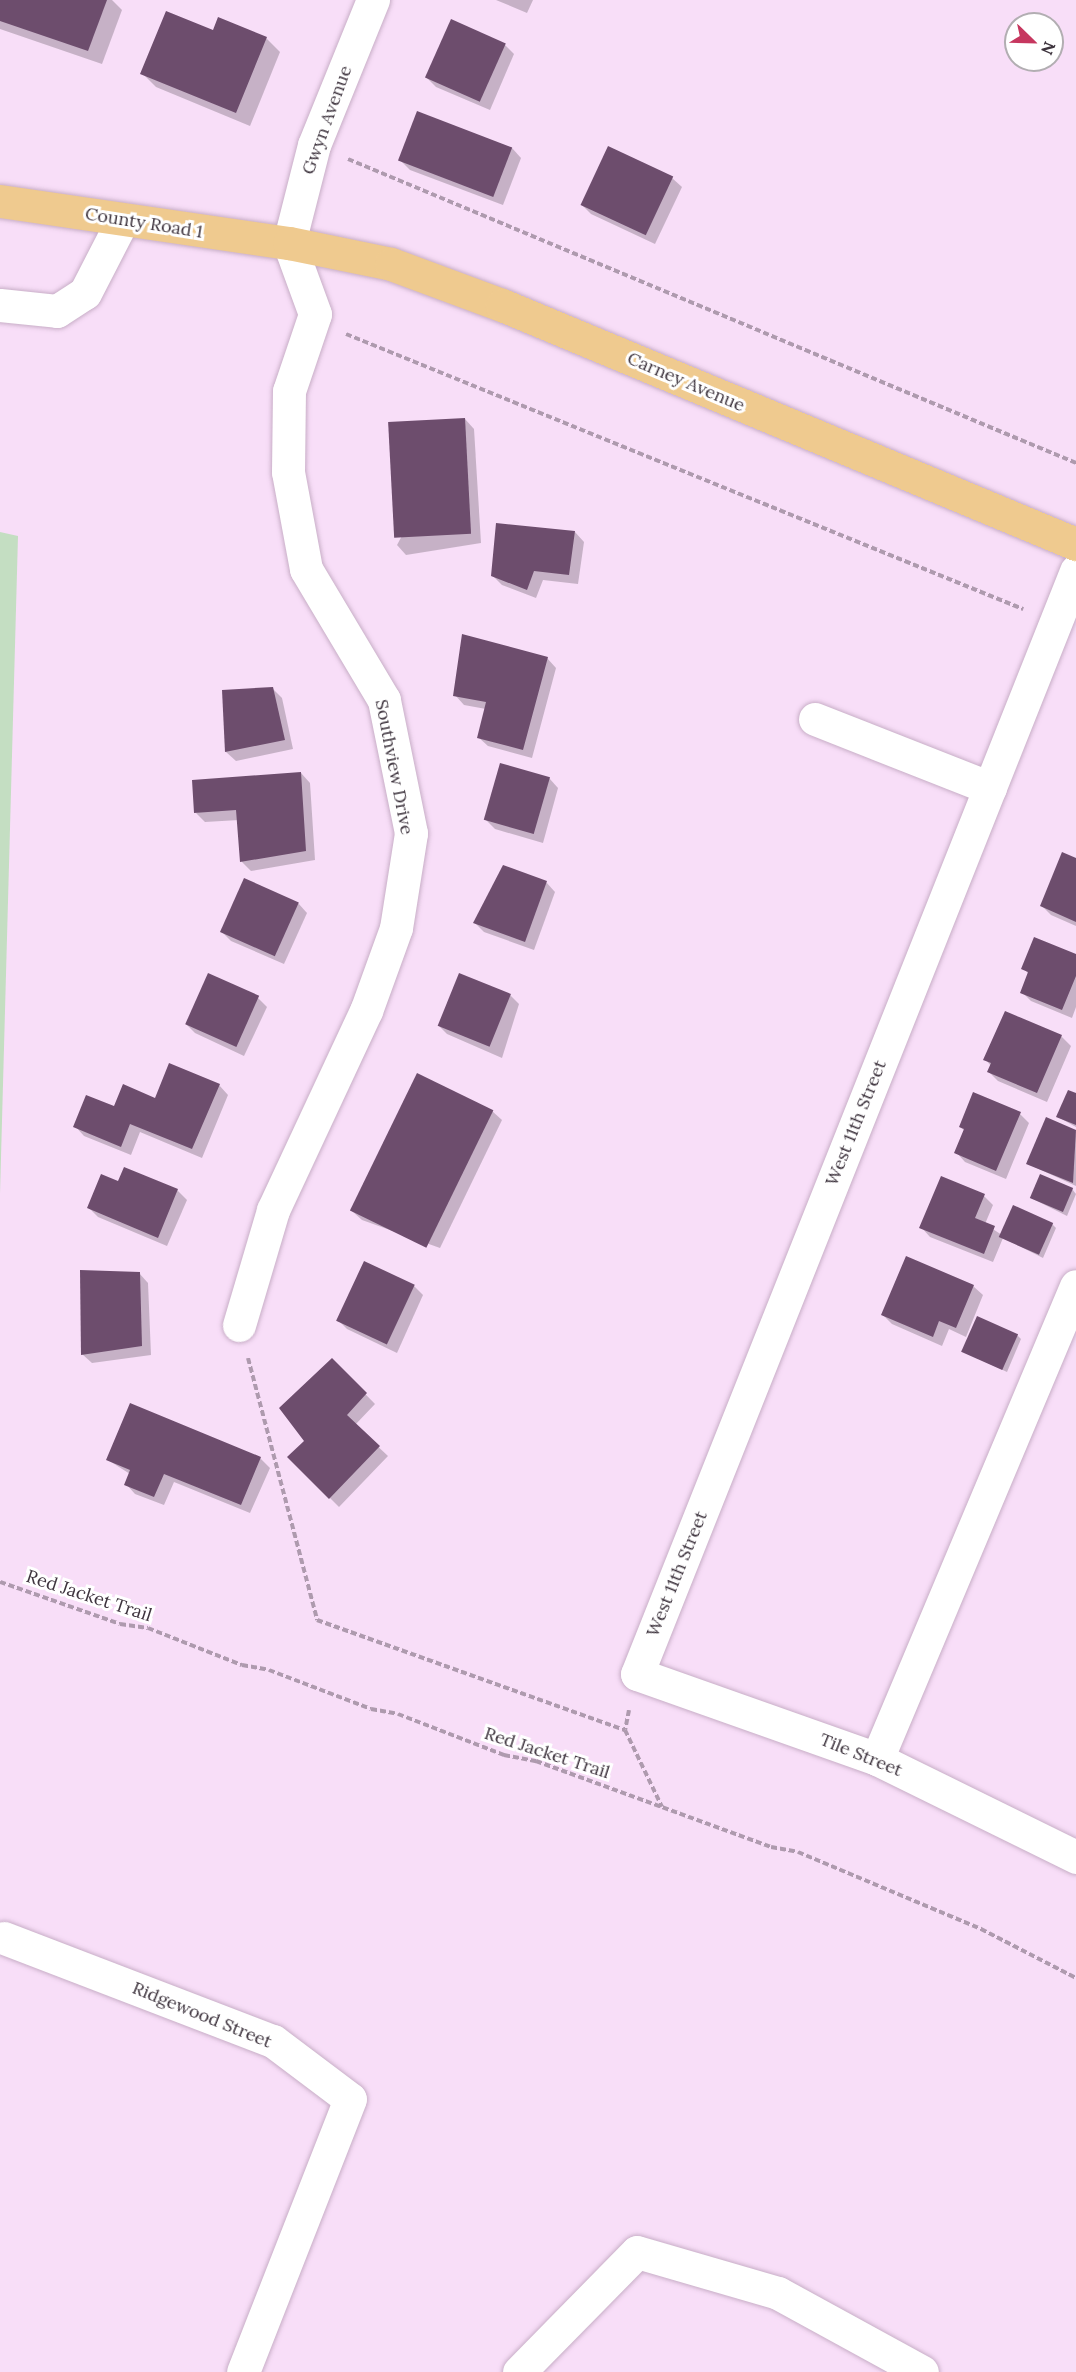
<!DOCTYPE html>
<html>
<head>
<meta charset="utf-8">
<style>
  body { margin:0 }
  #map { position:relative; width:1076px; height:2372px; overflow:hidden; background:#f8def8; font-family:Lora,serif }
  div>[style] { position:absolute }
  .green>* { inset:0; background:#c4dec2 }
  .shadow>* { inset:0; background:#0003 }
  .building>* { inset:0; background:#6d4d6d; transform-origin:0 0 }
  .path>* { height:4px; margin-top:-2px; transform-origin:0; background:repeating-linear-gradient(90deg,#ae9aae 0 6px,transparent 0 9px) }
  .roads { filter:drop-shadow(0 0 2px #c8aec7) drop-shadow(0 0 2px #c8aec7) }
  .minor>* { height:33px; margin:-16.5px; padding:0 16.5px; transform-origin:16.5px; border-radius:16.5px; background:#fff }
  .major>* { height:33px; margin:-16.5px; padding:0 16.5px; transform-origin:16.5px; border-radius:16.5px; background:#efca8f }
  span { translate:-50% -50%; white-space:nowrap; text-align:center; line-height:1.15; -webkit-text-stroke:6px #fff; paint-order:stroke }
  .street-label { font-size:18px; color:#3e343e }
  .north { position:absolute; left:1004px; top:12px; width:60px; height:60px; box-sizing:border-box; background:#fff; border:2px solid #b2aeb2; border-radius:50%; rotate:113deg; font-size:16px; font-weight:700; line-height:24px; text-align:center; color:#3e343e }
  .north::after { content:''; display:block; margin:auto; width:21px; height:27px; background:#c6375f; clip-path:polygon(50% 0,100% 100%,50% 72%,0 100%) }
</style>
</head>
<body>
<div id="map">
  <div class="green">
    <div style="clip-path:polygon(0 532px,18px 536px,0 1194px)"></div>
  </div>
  <div class="shadow">
    <div style="clip-path:polygon(0 0,112px 0,122px 10px,102px 64px,0 29px)"></div>
    <div style="clip-path:polygon(496px 0,533px 0,527px 13px)"></div>
    <div style="clip-path:polygon(214px 32px,266px 38px,280px 52px,250px 126px,156px 87px,142px 73px)"></div>
    <div style="clip-path:polygon(505px 45px,514px 54px,490px 110px,436px 87px,427px 78px)"></div>
    <div style="clip-path:polygon(418px 113px,512px 148px,521px 158px,503px 205px,410px 170px,401px 161px)"></div>
    <div style="clip-path:polygon(609px 148px,672px 178px,682px 187px,655px 244px,591px 214px,582px 205px)"></div>
    <div style="clip-path:polygon(465px 419px,474px 429px,481px 543px,406px 555px,397px 545px)"></div>
    <div style="clip-path:polygon(575px 532px,584px 542px,578px 584px,543px 580px,536px 598px,502px 585px,492px 575px)"></div>
    <div style="clip-path:polygon(547px 658px,556px 668px,532px 758px,488px 746px,478px 737px,486px 709px,464px 705px,455px 695px)"></div>
    <div style="clip-path:polygon(273px 689px,282px 698px,293px 749px,236px 761px,226px 752px,223px 692px)"></div>
    <div style="clip-path:polygon(301px 773px,310px 783px,315px 860px,251px 871px,242px 862px,239px 820px,205px 822px,196px 813px)"></div>
    <div style="clip-path:polygon(549px 778px,558px 788px,543px 843px,495px 829px,486px 820px)"></div>
    <div style="clip-path:polygon(1076px 860px,1076px 926px,1051px 915px,1042px 906px)"></div>
    <div style="clip-path:polygon(546px 882px,555px 892px,534px 950px,484px 932px,475px 923px)"></div>
    <div style="clip-path:polygon(298px 903px,307px 913px,284px 964px,231px 941px,222px 932px)"></div>
    <div style="clip-path:polygon(1076px 955px,1076px 1007px,1072px 1018px,1031px 1001px,1022px 992px,1029px 974px,1023px 968px)"></div>
    <div style="clip-path:polygon(510px 995px,519px 1004px,502px 1058px,447px 1034px,438px 1025px)"></div>
    <div style="clip-path:polygon(258px 998px,267px 1007px,244px 1056px,195px 1033px,186px 1024px)"></div>
    <div style="clip-path:polygon(1061px 1036px,1071px 1046px,1047px 1102px,998px 1081px,989px 1072px,991px 1066px,985px 1059px)"></div>
    <div style="clip-path:polygon(219px 1085px,228px 1095px,202px 1158px,140px 1132px,131px 1155px,84px 1136px,75px 1126px,114px 1108px)"></div>
    <div style="clip-path:polygon(1076px 1095px,1076px 1127px,1058px 1117px)"></div>
    <div style="clip-path:polygon(492px 1111px,502px 1120px,440px 1248px,362px 1220px,352px 1211px)"></div>
    <div style="clip-path:polygon(1020px 1114px,1029px 1123px,1006px 1179px,965px 1162px,956px 1152px,965px 1131px,960px 1127px)"></div>
    <div style="clip-path:polygon(1047px 1119px,1076px 1132px,1076px 1186px,1028px 1164px)"></div>
    <div style="clip-path:polygon(119px 1183px,177px 1190px,187px 1200px,167px 1246px,98px 1217px,89px 1208px)"></div>
    <div style="clip-path:polygon(1072px 1189px,1076px 1194px,1067px 1216px,1031px 1198px)"></div>
    <div style="clip-path:polygon(984px 1196px,993px 1205px,985px 1224px,1002px 1235px,1052px 1224px,1056px 1228px,1043px 1258px,1003px 1238px,993px 1262px,930px 1237px,921px 1227px)"></div>
    <div style="clip-path:polygon(139px 1273px,148px 1283px,151px 1355px,92px 1363px,82px 1354px)"></div>
    <div style="clip-path:polygon(414px 1286px,423px 1295px,397px 1353px,347px 1329px,338px 1320px)"></div>
    <div style="clip-path:polygon(973px 1286px,983px 1295px,966px 1337px,949px 1329px,942px 1346px,892px 1324px,883px 1315px)"></div>
    <div style="clip-path:polygon(1017px 1335px,1021px 1339px,1007px 1372px,964px 1352px)"></div>
    <div style="clip-path:polygon(332px 1360px,375px 1404px,355px 1425px,388px 1456px,339px 1507px,289px 1457px,306px 1441px)"></div>
    <div style="clip-path:polygon(260px 1458px,270px 1468px,250px 1513px,174px 1482px,164px 1505px,135px 1494px,126px 1484px,130px 1474px,108px 1460px)"></div>
  </div>
  <div class="building">
    <div style="clip-path:polygon(0 0,107px 0,88px 51px,0 21px)"></div>
    <div style="clip-path:polygon(166px 11px,213px 30px,218px 17px,267px 37px,236px 113px,140px 74px)"></div>
    <div style="left:451px;top:19px;width:60px;height:64px;rotate:24deg"></div>
    <div style="left:417px;top:111px;width:102px;height:53px;rotate:21deg"></div>
    <div style="left:608px;top:146px;width:72px;height:65px;rotate:25deg"></div>
    <div style="left:465px;top:418px;width:116px;height:77px;rotate:87deg"></div>
    <div style="clip-path:polygon(496px 523px,575px 531px,569px 575px,534px 571px,527px 590px,491px 576px)"></div>
    <div style="clip-path:polygon(462px 634px,548px 657px,523px 750px,477px 738px,486px 702px,453px 696px)"></div>
    <div style="clip-path:polygon(273px 687px,285px 740px,225px 752px,222px 690px)"></div>
    <div style="left:500px;top:763px;width:52px;height:59px;rotate:16deg"></div>
    <div style="clip-path:polygon(301px 772px,306px 851px,240px 862px,236px 810px,194px 813px,192px 780px)"></div>
    <div style="clip-path:polygon(1062px 852px,1076px 858px,1076px 922px,1040px 906px)"></div>
    <div style="clip-path:polygon(503px 865px,547px 881px,525px 942px,473px 923px)"></div>
    <div style="left:244px;top:878px;width:60px;height:59px;rotate:24deg"></div>
    <div style="clip-path:polygon(1034px 937px,1076px 954px,1076px 976px,1062px 1010px,1020px 993px,1028px 972px,1021px 969px)"></div>
    <div style="left:208px;top:973px;width:56px;height:56px;rotate:24deg"></div>
    <div style="left:459px;top:973px;width:56px;height:57px;rotate:22deg"></div>
    <div style="clip-path:polygon(1005px 1011px,1062px 1035px,1037px 1093px,987px 1072px,991px 1063px,983px 1060px)"></div>
    <div style="clip-path:polygon(169px 1063px,220px 1084px,192px 1149px,130px 1124px,121px 1147px,73px 1127px,86px 1095px,114px 1106px,123px 1084px,155px 1098px)"></div>
    <div style="left:417px;top:1073px;width:85px;height:153px;rotate:26deg"></div>
    <div style="clip-path:polygon(1068px 1090px,1076px 1093px,1076px 1125px,1056px 1117px)"></div>
    <div style="clip-path:polygon(973px 1092px,1021px 1112px,996px 1171px,954px 1153px,964px 1129px,959px 1127px)"></div>
    <div style="clip-path:polygon(1046px 1117px,1076px 1130px,1073px 1183px,1026px 1164px)"></div>
    <div style="clip-path:polygon(124px 1167px,178px 1189px,158px 1238px,87px 1208px,101px 1174px,118px 1181px)"></div>
    <div style="left:1040px;top:1174px;width:36px;height:26px;rotate:23deg"></div>
    <div style="clip-path:polygon(941px 1176px,985px 1194px,975px 1218px,995px 1226px,984px 1254px,919px 1228px)"></div>
    <div style="left:1013px;top:1205px;width:44px;height:35px;rotate:24deg"></div>
    <div style="clip-path:polygon(906px 1256px,974px 1285px,956px 1328px,939px 1321px,933px 1337px,881px 1315px)"></div>
    <div style="left:364px;top:1261px;width:56px;height:66px;rotate:25deg"></div>
    <div style="clip-path:polygon(80px 1270px,140px 1272px,142px 1346px,81px 1355px)"></div>
    <div style="left:977px;top:1316px;width:45px;height:39px;rotate:24deg"></div>
    <div style="clip-path:polygon(332px 1358px,367px 1393px,347px 1415px,380px 1446px,329px 1499px,287px 1457px,304px 1441px,279px 1408px)"></div>
    <div style="clip-path:polygon(130px 1403px,261px 1457px,241px 1505px,164px 1474px,154px 1497px,124px 1485px,130px 1470px,106px 1460px)"></div>
  </div>
  <div class="path">
    <div style="left:348px;top:159px;width:789px;rotate:22.66deg"></div>
    <div style="left:346px;top:334px;width:731px;rotate:22.11deg"></div>
    <div style="left:248px;top:1358px;width:271px;rotate:75.2deg"></div>
    <div style="left:317px;top:1620px;width:327px;rotate:19.7deg"></div>
    <div style="left:0;top:1582px;width:127px;rotate:19.3deg"></div>
    <div style="left:120px;top:1624px;width:28px;rotate:8deg"></div>
    <div style="left:148px;top:1628px;width:101px;rotate:21.5deg"></div>
    <div style="left:242px;top:1665px;width:27px;rotate:10deg"></div>
    <div style="left:269px;top:1670px;width:109px;rotate:20.9deg"></div>
    <div style="left:371px;top:1709px;width:27px;rotate:10deg"></div>
    <div style="left:398px;top:1714px;width:114px;rotate:21.1deg"></div>
    <div style="left:504px;top:1755px;width:33px;rotate:11deg"></div>
    <div style="left:536px;top:1761px;width:250px;rotate:20.1deg"></div>
    <div style="left:771px;top:1847px;width:27px;rotate:10deg"></div>
    <div style="left:798px;top:1852px;width:199px;rotate:22.8deg"></div>
    <div style="left:981px;top:1929px;width:107px;rotate:27.3deg"></div>
    <div style="left:629px;top:1710px;width:20px;rotate:101deg"></div>
    <div style="left:625px;top:1730px;width:85px;rotate:64.3deg"></div>
  </div>
  <div class="roads">
    <div class="minor">
      <div style="left:0;top:305px;width:57px;rotate:6deg"></div>
      <div style="left:57px;top:311px;width:33px;rotate:-33deg"></div>
      <div style="left:85px;top:293px;width:81px;rotate:-62.8deg"></div>
      <div style="left:1076px;top:571px;width:1187px;rotate:111.7deg"></div>
      <div style="left:637px;top:1674px;width:255px;rotate:19.5deg"></div>
      <div style="left:877px;top:1759px;width:222px;rotate:26.2deg"></div>
      <div style="left:815px;top:719px;width:188px;rotate:21.5deg"></div>
      <div style="left:239px;top:1325px;width:120px;rotate:-73.5deg"></div>
      <div style="left:273px;top:1210px;width:220px;rotate:-65deg"></div>
      <div style="left:366px;top:1011px;width:88px;rotate:-70.1deg"></div>
      <div style="left:396px;top:928px;width:96px;rotate:-81deg"></div>
      <div style="left:411px;top:833px;width:136px;rotate:-101.5deg"></div>
      <div style="left:384px;top:700px;width:152px;rotate:-120.8deg"></div>
      <div style="left:306px;top:569px;width:99px;rotate:-100.5deg"></div>
      <div style="left:288px;top:472px;width:81px;rotate:-89.3deg"></div>
      <div style="left:289px;top:391px;width:81px;rotate:-71.3deg"></div>
      <div style="left:315px;top:314px;width:76px;rotate:-110.1deg"></div>
      <div style="left:289px;top:243px;width:101px;rotate:-75.7deg"></div>
      <div style="left:314px;top:145px;width:157px;rotate:-67.9deg"></div>
      <div style="left:877px;top:1759px;width:513px;rotate:-67.18deg"></div>
      <div style="left:4px;top:1938px;width:288px;rotate:21deg"></div>
      <div style="left:273px;top:2041px;width:96px;rotate:37deg"></div>
      <div style="left:350px;top:2099px;width:293px;rotate:111.4deg"></div>
      <div style="left:519px;top:2372px;width:168px;rotate:-45.5deg"></div>
      <div style="left:637px;top:2252px;width:147px;rotate:16.2deg"></div>
      <div style="left:778px;top:2293px;width:164px;rotate:28.7deg"></div>
    </div>
    <div class="major">
      <div style="left:0;top:201px;width:292px;rotate:8.3deg"></div>
      <div style="left:289px;top:243px;width:104px;rotate:11.6deg"></div>
      <div style="left:391px;top:264px;width:118px;rotate:20.3deg"></div>
      <div style="left:502px;top:305px;width:622px;rotate:22.61deg"></div>
    </div>
  </div>
  <div class="street-label">
    <span style="left:327px;top:120px;rotate:-70deg">Gwyn Avenue</span>
    <span style="left:144px;top:223px;rotate:9deg">County Road 1</span>
    <span style="left:686px;top:382px;rotate:23deg">Carney Avenue</span>
    <span style="left:394px;top:767px;rotate:79deg">Southview Drive</span>
    <span style="left:856px;top:1123px;rotate:-68deg">West 11th Street</span>
    <span style="left:677px;top:1574px;rotate:-68deg">West 11th Street</span>
    <span style="left:89px;top:1596px;rotate:18deg">Red Jacket Trail</span>
    <span style="left:547px;top:1753px;rotate:18deg">Red Jacket Trail</span>
    <span style="left:861px;top:1755px;rotate:22deg">Tile Street</span>
    <span style="left:202px;top:2015px;rotate:22deg">Ridgewood Street</span>
  </div>
  <div class="north">N</div>
</div>
</body>
</html>
